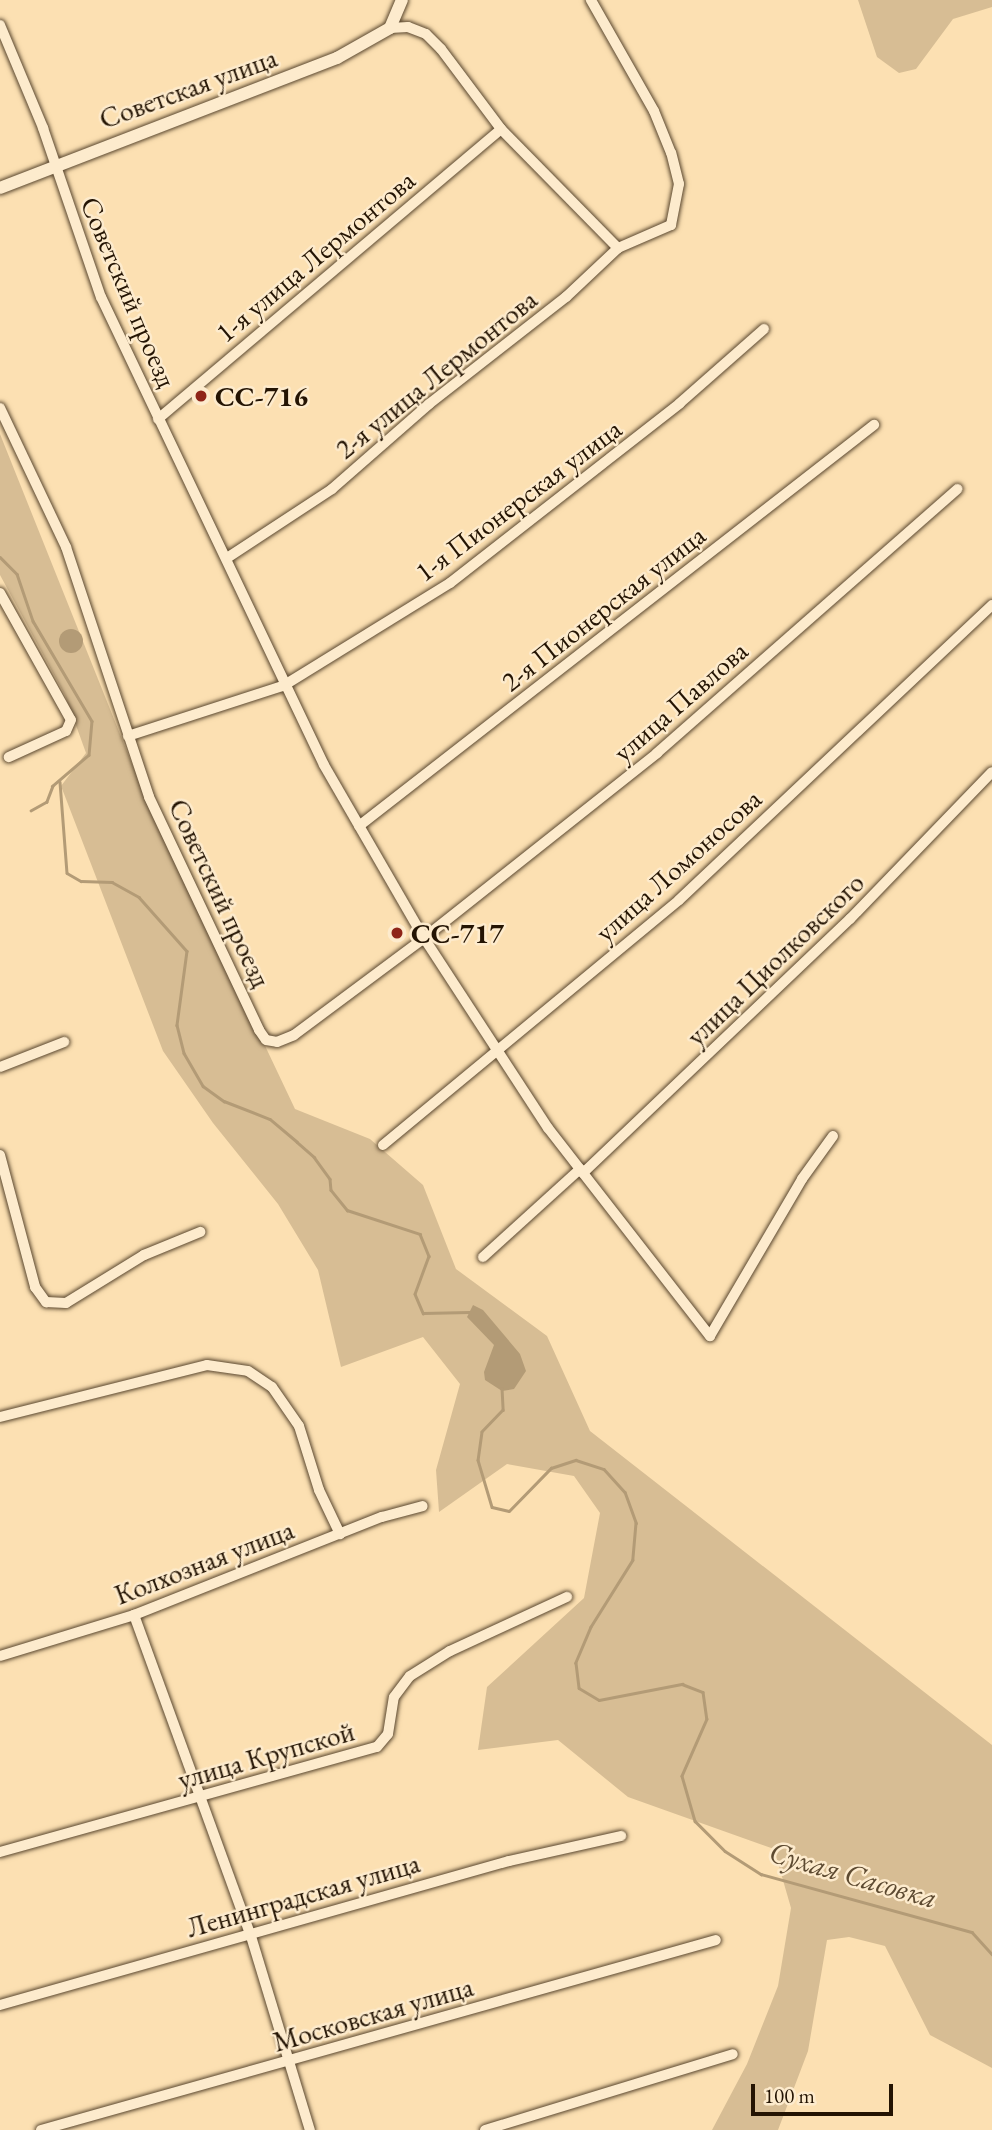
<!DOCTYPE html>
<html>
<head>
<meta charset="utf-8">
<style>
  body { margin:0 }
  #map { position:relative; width:992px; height:2130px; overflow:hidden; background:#fce0b2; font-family:"EB Garamond",serif }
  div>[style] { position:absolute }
  .green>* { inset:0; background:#d7bd94 }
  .water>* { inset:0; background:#b39b76 }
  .round { border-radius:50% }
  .stream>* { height:2.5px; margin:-1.25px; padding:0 1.25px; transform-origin:1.25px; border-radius:1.25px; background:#b39b76 }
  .roads { filter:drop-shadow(0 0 2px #5a472f) drop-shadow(0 0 2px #5a472f) }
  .minor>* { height:10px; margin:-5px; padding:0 5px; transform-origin:5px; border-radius:5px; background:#fdebcd }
  .tertiary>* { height:12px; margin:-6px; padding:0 6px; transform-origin:6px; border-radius:6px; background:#fdebcd }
  .dots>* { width:19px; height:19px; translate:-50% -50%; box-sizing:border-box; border:4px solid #fdebcd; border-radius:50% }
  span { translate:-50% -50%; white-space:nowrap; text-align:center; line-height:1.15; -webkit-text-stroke:5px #fdebcd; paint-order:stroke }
  .street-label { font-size:28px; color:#241403 }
  .poi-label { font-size:28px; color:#241403; font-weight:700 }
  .left { translate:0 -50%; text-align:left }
  .water-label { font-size:30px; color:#5d4a31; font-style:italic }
  .scale { position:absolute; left:751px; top:2084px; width:142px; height:32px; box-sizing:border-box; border:4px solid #241403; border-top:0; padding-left:9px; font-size:21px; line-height:24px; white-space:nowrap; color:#241403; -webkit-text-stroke:5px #fdebcd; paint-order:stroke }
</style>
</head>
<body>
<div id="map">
  <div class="green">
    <div style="clip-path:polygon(858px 0,992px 0,992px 7px,953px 19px,916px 69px,899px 73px,877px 57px)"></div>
    <div style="clip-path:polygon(0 434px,134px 769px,295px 1109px,370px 1139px,423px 1185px,456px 1269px,547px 1336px,590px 1431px,992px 1745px,992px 2068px,930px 2035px,885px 1946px,849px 1937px,827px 1940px,808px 2051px,778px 2130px,712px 2130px,747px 2064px,778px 1986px,791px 1908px,774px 1849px,628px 1797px,558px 1740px,478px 1750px,487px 1687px,584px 1598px,600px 1513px,574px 1476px,507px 1464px,439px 1512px,436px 1470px,460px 1384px,423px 1337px,341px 1367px,318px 1270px,278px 1204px,213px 1123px,163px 1051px,61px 786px,86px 753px,65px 695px,0 575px)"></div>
  </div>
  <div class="water">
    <div class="round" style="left:59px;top:629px;width:24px;height:24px"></div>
    <div style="clip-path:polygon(473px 1305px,483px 1310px,520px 1354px,526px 1371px,514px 1389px,502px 1391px,485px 1380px,484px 1372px,494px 1345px,467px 1317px)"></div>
  </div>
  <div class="stream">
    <div style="left:0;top:557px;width:24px;rotate:45deg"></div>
    <div style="left:17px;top:574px;width:50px;rotate:71.2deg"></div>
    <div style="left:33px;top:621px;width:116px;rotate:59.5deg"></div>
    <div style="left:92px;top:721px;width:34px;rotate:95deg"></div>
    <div style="left:89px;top:755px;width:48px;rotate:139.3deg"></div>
    <div style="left:53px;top:786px;width:17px;rotate:111deg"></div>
    <div style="left:47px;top:802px;width:18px;rotate:151deg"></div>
    <div style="left:60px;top:782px;width:91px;rotate:85.6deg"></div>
    <div style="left:67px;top:873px;width:16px;rotate:30deg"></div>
    <div style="left:81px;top:881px;width:31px;rotate:2deg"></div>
    <div style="left:112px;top:882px;width:31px;rotate:29deg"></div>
    <div style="left:139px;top:897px;width:72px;rotate:48.4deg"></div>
    <div style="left:187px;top:951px;width:75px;rotate:97.7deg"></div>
    <div style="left:177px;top:1025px;width:29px;rotate:76deg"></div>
    <div style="left:184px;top:1053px;width:38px;rotate:60deg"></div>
    <div style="left:203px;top:1086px;width:26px;rotate:36deg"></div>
    <div style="left:224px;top:1101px;width:49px;rotate:21.4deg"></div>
    <div style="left:270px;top:1119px;width:35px;rotate:40deg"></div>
    <div style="left:297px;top:1142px;width:23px;rotate:41deg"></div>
    <div style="left:314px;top:1157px;width:27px;rotate:54deg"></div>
    <div style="left:330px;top:1179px;width:11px;rotate:85deg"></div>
    <div style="left:331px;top:1190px;width:26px;rotate:51deg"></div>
    <div style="left:347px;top:1210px;width:77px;rotate:18.2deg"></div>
    <div style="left:420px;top:1234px;width:24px;rotate:68deg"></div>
    <div style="left:429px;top:1256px;width:40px;rotate:110.2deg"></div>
    <div style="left:415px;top:1294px;width:21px;rotate:67deg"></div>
    <div style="left:423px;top:1313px;width:46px;rotate:-1.2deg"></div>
    <div style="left:502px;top:1388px;width:22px;rotate:87deg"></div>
    <div style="left:503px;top:1410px;width:30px;rotate:134deg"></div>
    <div style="left:482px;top:1432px;width:28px;rotate:98deg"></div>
    <div style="left:478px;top:1460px;width:49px;rotate:73.4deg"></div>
    <div style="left:492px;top:1507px;width:17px;rotate:13deg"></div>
    <div style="left:509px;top:1511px;width:60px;rotate:-45.7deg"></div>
    <div style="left:551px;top:1468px;width:26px;rotate:-18deg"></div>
    <div style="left:576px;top:1460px;width:29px;rotate:18deg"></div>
    <div style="left:604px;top:1469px;width:31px;rotate:48deg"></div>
    <div style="left:625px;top:1492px;width:33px;rotate:70deg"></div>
    <div style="left:636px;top:1523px;width:37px;rotate:95deg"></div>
    <div style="left:633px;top:1560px;width:79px;rotate:122.1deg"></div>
    <div style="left:591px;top:1627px;width:39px;rotate:113deg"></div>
    <div style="left:576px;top:1663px;width:25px;rotate:83deg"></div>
    <div style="left:579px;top:1688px;width:23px;rotate:31deg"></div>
    <div style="left:599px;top:1700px;width:85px;rotate:-10.9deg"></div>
    <div style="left:682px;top:1684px;width:22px;rotate:21deg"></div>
    <div style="left:703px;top:1692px;width:27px;rotate:82deg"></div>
    <div style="left:707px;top:1719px;width:62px;rotate:113.7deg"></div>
    <div style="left:682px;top:1776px;width:47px;rotate:73.9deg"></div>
    <div style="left:695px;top:1821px;width:42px;rotate:45deg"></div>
    <div style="left:725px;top:1851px;width:43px;rotate:32.6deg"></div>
    <div style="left:761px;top:1874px;width:219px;rotate:15.4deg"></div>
    <div style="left:972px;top:1932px;width:30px;rotate:48deg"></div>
  </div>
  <div class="roads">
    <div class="minor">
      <div style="left:0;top:25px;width:112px;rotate:67.3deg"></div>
      <div style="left:43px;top:128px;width:179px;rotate:71.1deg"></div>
      <div style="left:101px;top:297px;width:518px;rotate:64.52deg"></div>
      <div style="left:324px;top:765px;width:200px;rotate:60deg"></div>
      <div style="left:424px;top:938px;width:227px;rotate:56.9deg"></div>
      <div style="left:548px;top:1128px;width:264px;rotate:52.1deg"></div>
      <div style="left:710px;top:1336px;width:182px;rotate:-59.6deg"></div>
      <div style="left:802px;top:1179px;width:53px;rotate:-54.2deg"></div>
      <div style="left:390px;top:28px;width:18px;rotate:-3deg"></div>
      <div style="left:408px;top:27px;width:19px;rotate:21deg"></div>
      <div style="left:426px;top:34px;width:21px;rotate:45deg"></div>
      <div style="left:441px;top:49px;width:100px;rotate:53.1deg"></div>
      <div style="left:501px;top:129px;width:167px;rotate:45.5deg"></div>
      <div style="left:0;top:408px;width:154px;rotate:64.6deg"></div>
      <div style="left:66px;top:547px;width:263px;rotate:71.6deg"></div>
      <div style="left:149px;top:797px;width:258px;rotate:64.7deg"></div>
      <div style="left:259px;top:1030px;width:12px;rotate:55deg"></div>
      <div style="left:266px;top:1040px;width:11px;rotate:10deg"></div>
      <div style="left:277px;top:1042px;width:18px;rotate:-22deg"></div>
      <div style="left:294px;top:1035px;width:162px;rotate:-36.7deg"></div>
      <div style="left:424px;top:938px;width:298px;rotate:-38.4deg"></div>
      <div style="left:657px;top:753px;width:400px;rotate:-41.3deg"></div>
      <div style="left:158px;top:419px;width:449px;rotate:-40.2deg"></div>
      <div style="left:227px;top:558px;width:126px;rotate:-33.3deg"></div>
      <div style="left:332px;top:489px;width:129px;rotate:-41.2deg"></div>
      <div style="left:429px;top:404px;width:174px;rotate:-38deg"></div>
      <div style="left:566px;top:297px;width:71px;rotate:-43.3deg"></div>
      <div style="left:618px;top:248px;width:58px;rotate:-23.5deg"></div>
      <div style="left:671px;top:225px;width:42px;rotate:-79deg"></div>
      <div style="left:679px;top:184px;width:32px;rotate:-104deg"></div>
      <div style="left:671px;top:153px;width:45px;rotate:-112deg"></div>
      <div style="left:654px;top:111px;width:128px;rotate:-119.6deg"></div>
      <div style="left:0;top:593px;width:145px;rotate:60.8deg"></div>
      <div style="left:71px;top:720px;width:12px;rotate:114deg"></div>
      <div style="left:66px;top:731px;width:63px;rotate:155.5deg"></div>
      <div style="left:128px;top:736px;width:163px;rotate:-17.9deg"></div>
      <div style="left:283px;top:686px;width:196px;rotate:-31.7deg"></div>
      <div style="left:450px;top:583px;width:292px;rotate:-38deg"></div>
      <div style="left:680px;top:403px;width:112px;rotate:-41.4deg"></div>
      <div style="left:359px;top:826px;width:653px;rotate:-37.91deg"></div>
      <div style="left:0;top:1067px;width:69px;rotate:-21.3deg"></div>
      <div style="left:383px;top:1145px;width:384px;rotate:-39.6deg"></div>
      <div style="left:679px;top:900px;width:430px;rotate:-43.3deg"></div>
      <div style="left:0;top:1155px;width:137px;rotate:75.1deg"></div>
      <div style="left:35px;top:1287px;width:19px;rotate:54deg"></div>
      <div style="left:46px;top:1302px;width:20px;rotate:3deg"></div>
      <div style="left:66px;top:1303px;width:92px;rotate:-31.6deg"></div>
      <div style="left:144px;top:1255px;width:61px;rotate:-22.3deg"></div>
      <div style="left:583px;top:1173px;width:369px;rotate:-43.6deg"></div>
      <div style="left:850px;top:919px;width:204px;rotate:-46deg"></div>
      <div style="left:483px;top:1257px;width:131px;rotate:-42.2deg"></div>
      <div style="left:0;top:1417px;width:213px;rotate:-14.1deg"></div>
      <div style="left:207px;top:1365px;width:41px;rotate:8.3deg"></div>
      <div style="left:248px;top:1371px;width:29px;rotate:34deg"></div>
      <div style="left:272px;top:1387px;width:47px;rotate:55.3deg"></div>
      <div style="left:299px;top:1426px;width:67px;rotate:72.6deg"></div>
      <div style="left:319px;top:1490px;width:49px;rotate:64.5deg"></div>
      <div style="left:134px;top:1615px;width:338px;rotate:70deg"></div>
      <div style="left:250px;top:1933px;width:206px;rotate:73.1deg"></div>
      <div style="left:0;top:1656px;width:140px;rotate:-17deg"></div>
      <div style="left:134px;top:1615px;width:267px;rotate:-21.6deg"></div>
      <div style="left:382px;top:1517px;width:42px;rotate:-15deg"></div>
      <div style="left:0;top:1852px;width:391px;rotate:-15.6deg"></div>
      <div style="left:377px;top:1747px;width:17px;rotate:-50deg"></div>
      <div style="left:388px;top:1734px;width:37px;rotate:-81deg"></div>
      <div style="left:394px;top:1697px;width:26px;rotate:-53deg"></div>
      <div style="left:410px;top:1676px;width:47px;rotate:-32deg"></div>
      <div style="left:450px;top:1651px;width:129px;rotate:-24.8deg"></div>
      <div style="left:0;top:2005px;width:529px;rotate:-15.8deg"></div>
      <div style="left:509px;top:1861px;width:115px;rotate:-12.6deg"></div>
      <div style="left:41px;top:2130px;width:701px;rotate:-15.72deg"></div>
      <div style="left:485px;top:2130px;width:259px;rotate:-17deg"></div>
    </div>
    <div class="tertiary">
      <div style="left:0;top:188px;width:361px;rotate:-21.1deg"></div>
      <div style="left:337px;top:58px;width:61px;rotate:-29.5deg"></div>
      <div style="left:390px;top:28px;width:30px;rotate:-67deg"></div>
    </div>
  </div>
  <div class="dots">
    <div style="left:201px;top:396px;background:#8f2418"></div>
    <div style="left:397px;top:933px;background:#8f2418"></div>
  </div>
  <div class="street-label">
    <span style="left:188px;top:88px;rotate:-20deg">Советская улица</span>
    <span style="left:315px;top:256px;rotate:-40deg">1-я улица Лермонтова</span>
    <span style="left:129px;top:292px;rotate:67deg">Советский проезд</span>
    <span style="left:436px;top:374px;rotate:-39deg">2-я улица Лермонтова</span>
    <span style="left:518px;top:500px;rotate:-37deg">1-я Пионерская улица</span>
    <span style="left:603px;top:608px;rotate:-38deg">2-я Пионерская улица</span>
    <span style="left:680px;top:701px;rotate:-41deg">улица Павлова</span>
    <span style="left:678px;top:865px;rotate:-42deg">улица Ломоносова</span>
    <span style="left:220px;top:893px;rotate:65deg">Советский проезд</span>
    <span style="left:775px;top:959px;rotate:-44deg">улица Циолковского</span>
    <span style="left:204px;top:1562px;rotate:-21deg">Колхозная улица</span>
    <span style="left:266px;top:1755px;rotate:-16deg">улица Крупской</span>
    <span style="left:303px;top:1895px;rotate:-16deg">Ленинградская улица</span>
    <span style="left:373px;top:2014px;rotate:-16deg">Московская улица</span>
  </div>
  <div class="poi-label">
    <span class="left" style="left:215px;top:396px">СС-716</span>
    <span class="left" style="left:411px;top:933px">СС-717</span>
  </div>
  <div class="water-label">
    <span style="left:853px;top:1875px;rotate:16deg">Сухая Сасовка</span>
  </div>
  <div class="scale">100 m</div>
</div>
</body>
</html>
